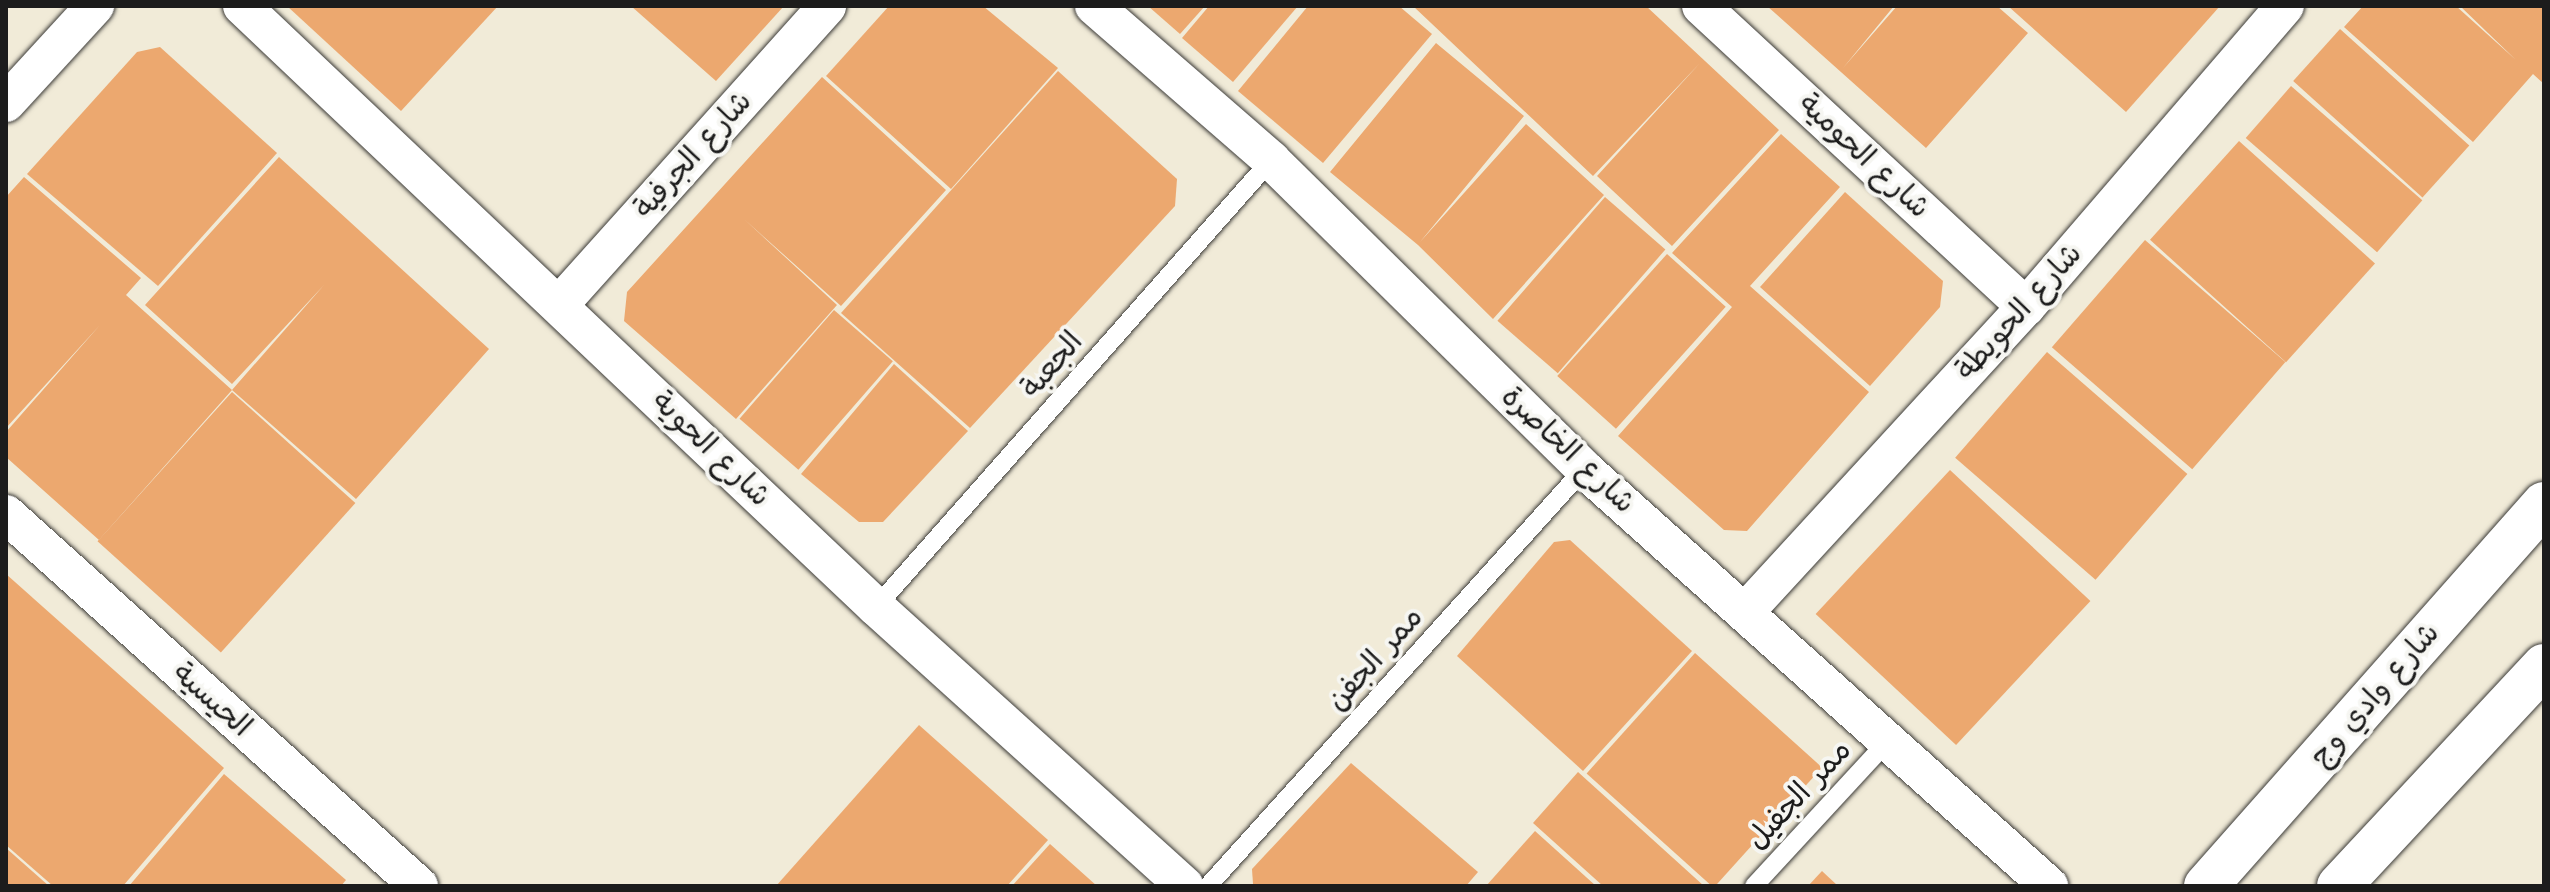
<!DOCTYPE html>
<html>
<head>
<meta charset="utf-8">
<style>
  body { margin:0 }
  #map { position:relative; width:2550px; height:892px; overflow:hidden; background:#f1ebd8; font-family:"Comic Neue","Playpen Sans Arabic",sans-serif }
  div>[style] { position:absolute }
  .building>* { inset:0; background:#eca86f; transform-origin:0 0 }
  .roads { filter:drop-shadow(0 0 2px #3c3b38) drop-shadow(0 0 2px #3c3b38) }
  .lane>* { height:18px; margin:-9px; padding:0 9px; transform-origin:9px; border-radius:9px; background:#fff }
  .street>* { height:38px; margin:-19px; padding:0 19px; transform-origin:19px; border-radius:19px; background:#fff }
  .secondary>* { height:44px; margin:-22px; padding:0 22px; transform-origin:22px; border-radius:22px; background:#fff }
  span { translate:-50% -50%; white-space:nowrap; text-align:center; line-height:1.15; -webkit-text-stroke:8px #f6f6f2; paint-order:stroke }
  .street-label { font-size:30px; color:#1c1c1c }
  .frame { position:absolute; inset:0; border:8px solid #1c1c1c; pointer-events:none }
</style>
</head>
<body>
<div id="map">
  <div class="building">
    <div style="clip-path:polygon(287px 6px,498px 6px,401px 111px)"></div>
    <div style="clip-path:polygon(631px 6px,784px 6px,716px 81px)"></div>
    <div style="clip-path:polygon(889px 6px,983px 6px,1058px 68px,951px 189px,826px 76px)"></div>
    <div style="clip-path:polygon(1148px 6px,1205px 6px,1180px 34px)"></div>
    <div style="clip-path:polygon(1209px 6px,1298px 6px,1233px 82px,1182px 38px)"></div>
    <div style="clip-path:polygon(1308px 6px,1399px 6px,1432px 34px,1323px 163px,1238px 91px)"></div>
    <div style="clip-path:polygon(1413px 6px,1646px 6px,1779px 130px,1672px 246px,1597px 176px,1700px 63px,1593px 176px)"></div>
    <div style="clip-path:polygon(1767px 6px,1894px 6px,1843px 68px,1897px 6px,1997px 6px,2028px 33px,1926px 148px)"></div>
    <div style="clip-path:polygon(2008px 6px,2220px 6px,2126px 112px)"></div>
    <div style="clip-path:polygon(2363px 6px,2456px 6px,2516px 60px,2460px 6px,2544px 6px,2544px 84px,2533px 74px,2473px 142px,2344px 27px)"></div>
    <div style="left:2340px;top:29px;width:174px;height:70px;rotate:42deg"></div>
    <div style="clip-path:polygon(1436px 43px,1524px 116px,1420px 242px,1526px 124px,1604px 195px,1493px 319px,1418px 245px,1330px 172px)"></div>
    <div style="clip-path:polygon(160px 47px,277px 153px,158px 286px,27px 174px,137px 52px)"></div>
    <div style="clip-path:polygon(1058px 71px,1177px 179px,1175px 206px,970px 428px,841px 313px)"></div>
    <div style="clip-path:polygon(822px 77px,946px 190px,841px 306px,744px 219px,837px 305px,736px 419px,624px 321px,627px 292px)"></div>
    <div style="left:2291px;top:86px;width:174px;height:69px;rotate:41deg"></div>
    <div style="clip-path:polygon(1781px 134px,1840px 187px,1750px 286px,1869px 392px,1747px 531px,1724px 530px,1618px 436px,1732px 307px,1672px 253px)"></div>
    <div style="left:2239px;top:141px;width:183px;height:133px;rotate:42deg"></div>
    <div style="clip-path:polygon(279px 157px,489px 349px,356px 499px,232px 390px,324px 285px,232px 384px,145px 305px)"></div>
    <div style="clip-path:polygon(24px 177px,141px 278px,126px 295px,232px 390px,99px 540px,6px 457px,6px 432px,100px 325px,6px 428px,6px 197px)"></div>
    <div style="clip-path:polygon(1845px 192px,1943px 281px,1940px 307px,1870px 386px,1760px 287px)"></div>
    <div style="left:1605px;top:197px;width:80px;height:164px;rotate:41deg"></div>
    <div style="left:2145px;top:240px;width:186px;height:142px;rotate:41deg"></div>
    <div style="left:1667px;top:254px;width:79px;height:164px;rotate:42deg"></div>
    <div style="left:834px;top:310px;width:78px;height:144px;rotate:41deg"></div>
    <div style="left:2047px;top:352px;width:186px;height:140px;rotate:41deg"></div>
    <div style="clip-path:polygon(894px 364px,968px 431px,883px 522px,859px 522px,801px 474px)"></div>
    <div style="left:232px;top:392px;width:166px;height:201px;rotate:42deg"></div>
    <div style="left:1950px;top:470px;width:192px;height:197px;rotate:43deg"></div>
    <div style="clip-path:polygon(1570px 540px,1692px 651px,1583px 771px,1457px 656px,1554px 542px)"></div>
    <div style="clip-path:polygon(6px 574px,224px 768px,123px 886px,53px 886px,6px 845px)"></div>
    <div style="left:1695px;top:653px;width:171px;height:162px;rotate:42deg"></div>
    <div style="clip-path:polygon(919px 725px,1048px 840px,1007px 886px,776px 886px)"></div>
    <div style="clip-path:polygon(1351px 763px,1478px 872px,1466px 886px,1253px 884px,1252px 869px)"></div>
    <div style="clip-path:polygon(1578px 772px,1704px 886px,1603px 886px,1533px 823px)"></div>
    <div style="clip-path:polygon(224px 774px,346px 880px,341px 886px,129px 886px)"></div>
    <div style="clip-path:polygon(1535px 831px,1596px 886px,1486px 886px)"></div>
    <div style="clip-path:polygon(1050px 844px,1097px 886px,1012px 886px)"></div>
    <div style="clip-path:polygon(6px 848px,49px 886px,6px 886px)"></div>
    <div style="clip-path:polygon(1822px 871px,1838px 886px,1808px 886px)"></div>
  </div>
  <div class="roads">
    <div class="lane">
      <div style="left:876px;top:607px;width:597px;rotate:-48.53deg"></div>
      <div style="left:1208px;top:886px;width:561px;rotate:-47.96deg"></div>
      <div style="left:1754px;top:886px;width:195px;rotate:-47.3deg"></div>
    </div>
    <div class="street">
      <div style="left:242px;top:6px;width:874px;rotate:43.47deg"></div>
      <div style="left:876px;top:607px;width:416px;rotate:42.1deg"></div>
      <div style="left:1094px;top:6px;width:235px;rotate:41deg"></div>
      <div style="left:1271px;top:160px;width:440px;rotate:44.6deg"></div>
      <div style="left:1584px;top:469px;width:625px;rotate:41.88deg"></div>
      <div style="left:1701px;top:6px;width:443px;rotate:42.8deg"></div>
      <div style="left:6px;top:103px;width:132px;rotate:-47.5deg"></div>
      <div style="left:560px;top:304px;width:400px;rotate:-48.1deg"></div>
      <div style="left:6px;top:514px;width:556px;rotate:42.01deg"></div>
      <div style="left:1746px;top:611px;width:413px;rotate:-47.4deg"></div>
      <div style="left:2026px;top:307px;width:397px;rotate:-49.3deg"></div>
    </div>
    <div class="secondary">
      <div style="left:2206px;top:886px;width:510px;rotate:-48.5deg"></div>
      <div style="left:2339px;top:886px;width:301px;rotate:-47deg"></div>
    </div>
  </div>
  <div class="street-label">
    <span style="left:693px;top:155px;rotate:-48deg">شارع الجرفية</span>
    <span style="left:1864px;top:156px;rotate:43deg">شارع الحومية</span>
    <span style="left:2019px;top:312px;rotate:-48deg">شارع الحويطة</span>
    <span style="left:1052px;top:365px;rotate:-49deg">الجعبة</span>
    <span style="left:711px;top:449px;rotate:44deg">شارع الحوية</span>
    <span style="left:1568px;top:450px;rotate:43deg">شارع الخاصرة</span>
    <span style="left:1375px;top:659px;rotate:-48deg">ممر الجفن</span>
    <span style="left:2375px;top:695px;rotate:-49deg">شارع وادي وج</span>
    <span style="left:212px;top:700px;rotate:42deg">الحيسية</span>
    <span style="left:1799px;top:795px;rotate:-47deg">ممر الجفيل</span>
  </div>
  <div class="frame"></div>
</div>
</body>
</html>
